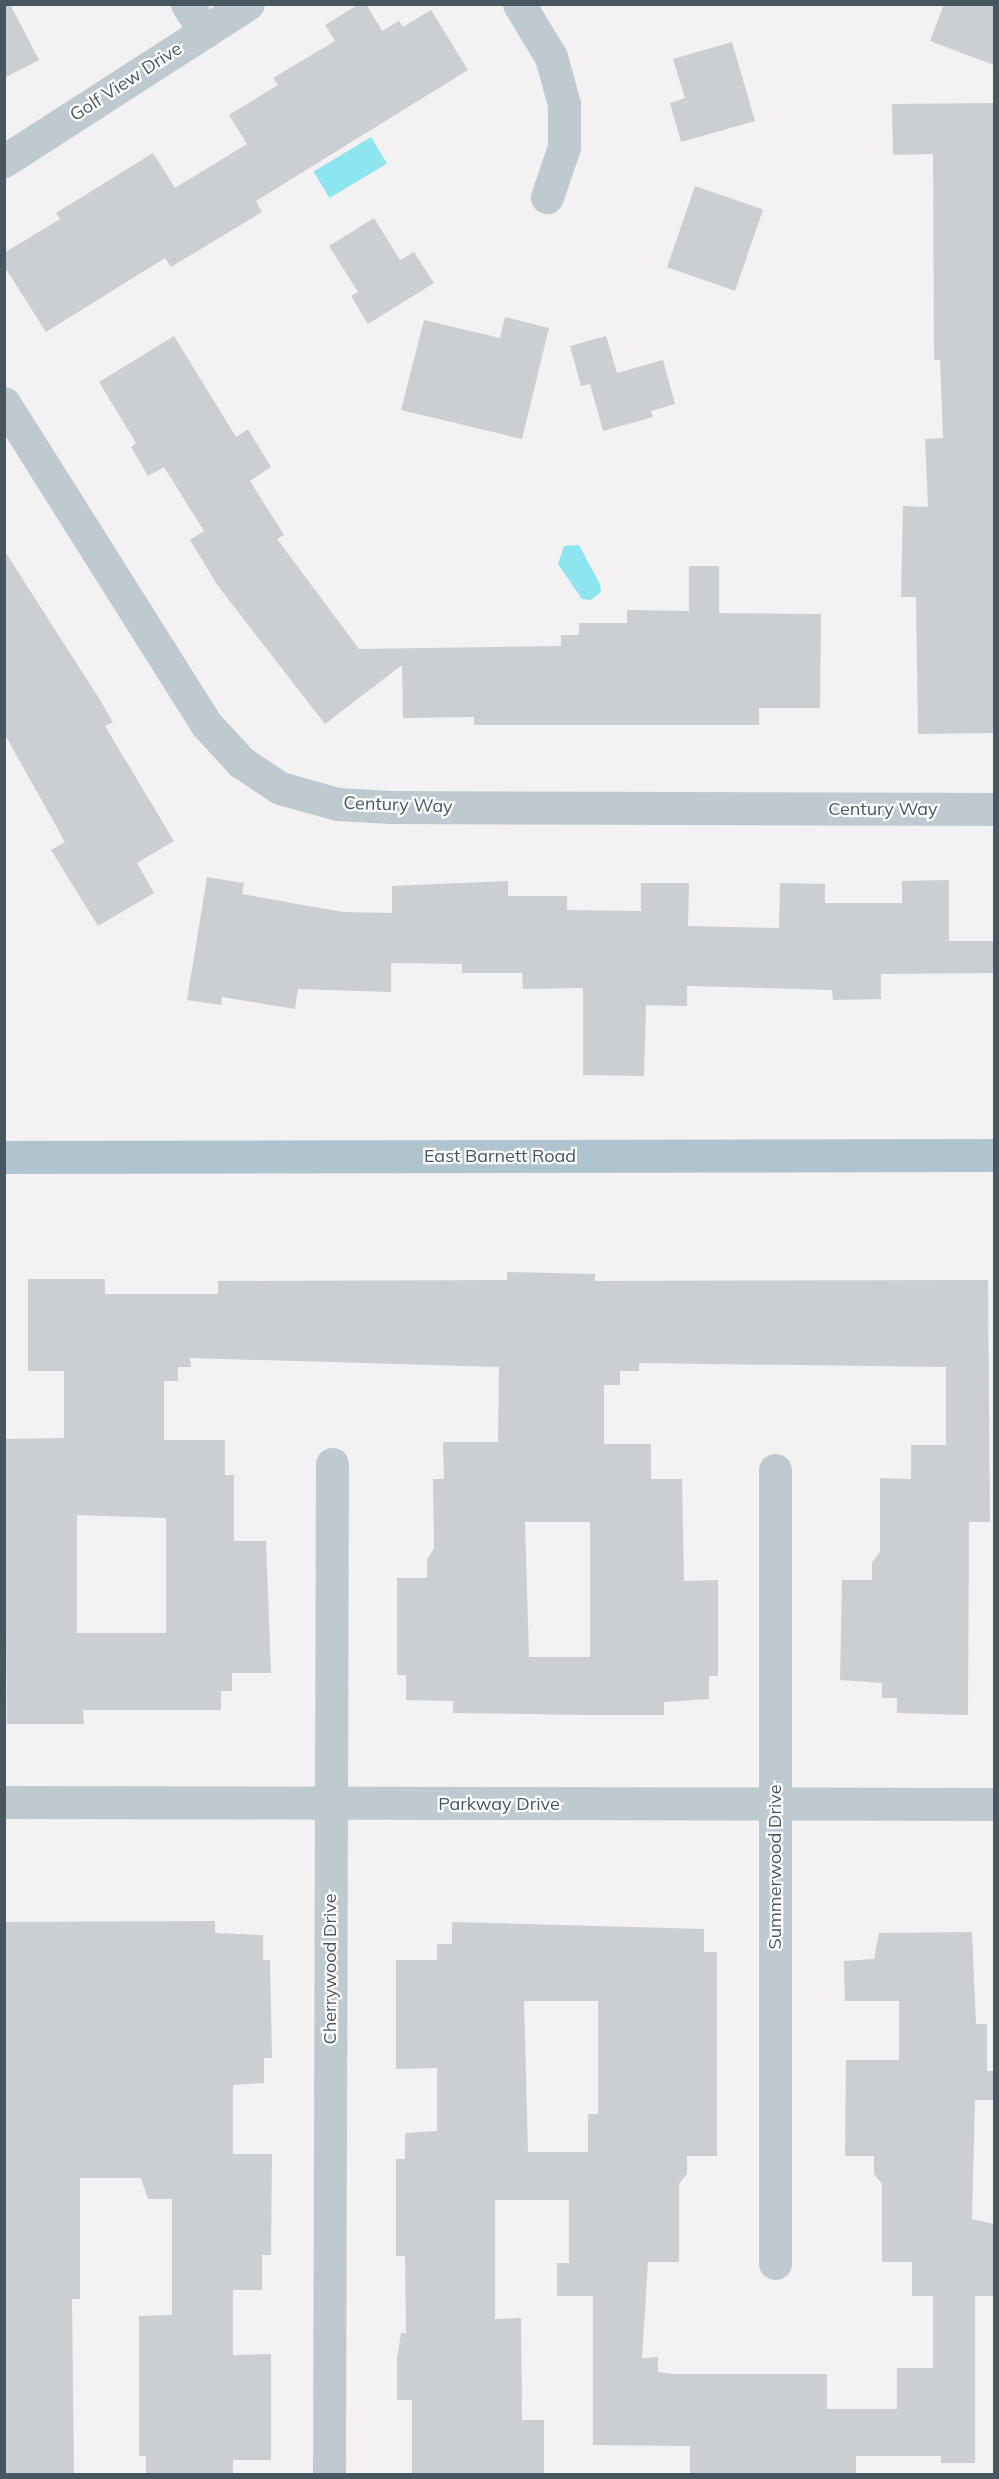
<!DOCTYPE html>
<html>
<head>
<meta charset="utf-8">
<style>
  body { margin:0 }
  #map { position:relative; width:999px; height:2479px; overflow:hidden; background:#f3f1f1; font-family:Mulish,sans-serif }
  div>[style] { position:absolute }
  .water>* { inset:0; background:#8ce5ef; transform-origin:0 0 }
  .building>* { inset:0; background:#cbcfd3; transform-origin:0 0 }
  .minor>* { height:33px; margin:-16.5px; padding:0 16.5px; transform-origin:16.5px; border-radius:16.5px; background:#bfcad0 }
  .primary>* { height:33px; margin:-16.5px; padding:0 16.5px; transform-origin:16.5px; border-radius:16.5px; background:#b0c4d0 }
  span { translate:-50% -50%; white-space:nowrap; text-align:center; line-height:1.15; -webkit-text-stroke:4.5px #fff; paint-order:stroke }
  .street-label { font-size:18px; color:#48575f }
  .frame { position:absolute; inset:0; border:6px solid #48575f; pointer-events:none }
</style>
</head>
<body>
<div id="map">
  <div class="water">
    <div style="left:371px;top:137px;width:31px;height:67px;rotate:59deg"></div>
    <div style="clip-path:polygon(579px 545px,600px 584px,601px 592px,591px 600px,582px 599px,558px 564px,564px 546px)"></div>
  </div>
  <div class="building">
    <div style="clip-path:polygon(4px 4px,10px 4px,39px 60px,4px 78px)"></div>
    <div style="clip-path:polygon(359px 4px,366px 4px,382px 31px,399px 21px,403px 27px,431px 10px,468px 70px,256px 201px,262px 212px,171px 267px,165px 258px,46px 332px,4px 266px,4px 253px,60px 219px,56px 213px,153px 153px,175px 188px,247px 144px,229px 115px,278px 85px,273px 78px,335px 41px,325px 25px)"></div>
    <div style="clip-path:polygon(944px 4px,994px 4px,994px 65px,930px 41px)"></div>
    <div style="clip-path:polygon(732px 42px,755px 121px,681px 142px,670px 103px,685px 98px,673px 59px)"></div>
    <div style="clip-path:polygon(994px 103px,994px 733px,918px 734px,916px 597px,901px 597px,903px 506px,928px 507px,925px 439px,943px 438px,940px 360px,934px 360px,933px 154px,893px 155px,892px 104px)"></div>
    <div style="left:695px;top:186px;width:72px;height:86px;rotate:19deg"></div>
    <div style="clip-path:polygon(374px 218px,400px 260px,414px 252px,434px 283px,368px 324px,351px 296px,358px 292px,329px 246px)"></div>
    <div style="clip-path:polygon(505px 317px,549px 328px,522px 439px,401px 410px,424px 320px,500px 338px)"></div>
    <div style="clip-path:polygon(174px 336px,236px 437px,248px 429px,271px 467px,250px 481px,284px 535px,277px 539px,359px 649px,561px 646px,561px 635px,579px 635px,579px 623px,627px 623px,627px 610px,689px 611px,689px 566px,719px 566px,719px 613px,821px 614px,820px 708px,759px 708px,759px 725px,474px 725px,474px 717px,403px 718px,402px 665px,325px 724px,218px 586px,190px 540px,204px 531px,164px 467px,148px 476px,131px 447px,136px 443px,99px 382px)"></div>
    <div style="clip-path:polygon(606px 336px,617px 373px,663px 360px,675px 404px,651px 411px,653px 417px,603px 431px,590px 384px,581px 386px,570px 346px)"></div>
    <div style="clip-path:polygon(4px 550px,100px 700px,113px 722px,105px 726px,174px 841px,137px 863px,154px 893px,98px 926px,51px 850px,65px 842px,4px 733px)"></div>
    <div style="clip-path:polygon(207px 877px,244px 883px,242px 894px,343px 912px,392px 913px,392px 886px,508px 881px,508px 896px,567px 896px,567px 910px,641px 911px,641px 883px,689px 883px,688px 926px,779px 928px,780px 883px,825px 884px,825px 903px,902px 903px,902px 881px,949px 880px,949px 941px,994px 941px,994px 973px,881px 974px,881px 999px,833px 1000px,832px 990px,687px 986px,687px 1006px,646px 1005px,644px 1076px,583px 1075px,583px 988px,523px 989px,522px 973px,462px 973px,462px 964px,391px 963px,391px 992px,298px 989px,295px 1009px,222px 997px,221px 1005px,187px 1000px)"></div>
    <div style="clip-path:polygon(evenodd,507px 1272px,595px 1274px,595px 1281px,988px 1280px,990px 1522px,969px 1522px,968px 1715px,897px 1713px,897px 1698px,882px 1698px,882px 1683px,840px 1680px,842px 1580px,872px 1580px,872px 1562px,880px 1552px,880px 1478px,911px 1479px,911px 1445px,946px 1445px,946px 1367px,639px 1363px,639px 1371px,620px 1371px,620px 1385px,604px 1385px,604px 1444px,651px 1444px,651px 1479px,682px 1479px,684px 1581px,718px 1580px,718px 1676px,709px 1676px,709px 1699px,664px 1702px,664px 1715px,584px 1715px,453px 1713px,453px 1701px,406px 1700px,406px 1675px,397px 1675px,397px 1578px,427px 1578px,427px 1559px,434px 1549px,433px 1479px,444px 1479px,443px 1442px,498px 1442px,499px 1367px,190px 1358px,191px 1367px,178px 1367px,178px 1381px,164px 1381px,164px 1440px,225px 1440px,225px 1475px,234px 1475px,234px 1541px,266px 1541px,271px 1673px,232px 1673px,232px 1691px,221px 1691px,221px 1710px,83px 1710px,84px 1724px,7px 1724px,4px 1439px,64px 1438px,64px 1371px,28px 1371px,28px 1279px,105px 1279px,105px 1294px,218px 1294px,218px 1281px,507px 1280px,507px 1272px,77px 1515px,166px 1518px,166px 1633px,77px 1633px,77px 1515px,507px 1272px,525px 1522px,590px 1522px,590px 1657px,529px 1657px,525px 1522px)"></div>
    <div style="clip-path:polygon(215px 1921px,215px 1933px,263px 1935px,263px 1960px,270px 1960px,272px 2058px,264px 2058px,264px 2083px,233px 2085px,233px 2154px,272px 2154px,271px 2255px,262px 2255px,262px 2290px,233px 2290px,233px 2355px,271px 2354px,271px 2460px,233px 2460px,233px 2475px,146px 2475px,146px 2456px,139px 2456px,139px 2316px,172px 2315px,172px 2199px,148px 2199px,141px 2178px,80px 2178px,80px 2299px,72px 2299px,74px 2475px,4px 2475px,4px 1922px)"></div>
    <div style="clip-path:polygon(evenodd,452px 1922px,704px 1929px,704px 1952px,717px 1952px,717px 2156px,687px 2156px,687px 2174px,679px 2184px,679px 2262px,648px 2262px,642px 2358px,658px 2357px,658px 2372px,674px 2374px,827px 2374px,827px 2409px,897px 2409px,897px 2368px,933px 2368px,933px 2296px,912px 2296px,912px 2262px,882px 2262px,882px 2184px,874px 2174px,874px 2156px,845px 2156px,846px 2060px,899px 2060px,899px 2001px,845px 2001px,844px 1961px,874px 1959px,879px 1933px,972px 1932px,976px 2024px,987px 2024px,987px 2071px,994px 2071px,994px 2100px,975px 2100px,972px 2219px,994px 2224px,994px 2296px,975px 2296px,975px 2463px,941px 2463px,941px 2456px,856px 2456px,856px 2475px,690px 2475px,690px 2446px,593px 2445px,593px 2296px,557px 2296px,557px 2263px,569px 2263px,569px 2200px,495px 2200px,495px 2319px,521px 2318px,522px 2420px,544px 2420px,544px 2475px,412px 2475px,412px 2400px,397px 2400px,397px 2359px,401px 2333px,406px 2333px,405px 2256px,396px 2256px,396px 2159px,405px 2159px,405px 2133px,437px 2131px,437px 2068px,396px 2069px,396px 1960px,437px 1960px,437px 1944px,452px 1944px,452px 1922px,524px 2001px,598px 2001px,598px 2114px,588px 2114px,588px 2152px,528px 2152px,524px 2001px)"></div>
  </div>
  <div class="minor">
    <div style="left:187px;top:4px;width:33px;rotate:57deg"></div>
    <div style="left:519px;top:4px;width:62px;rotate:58.9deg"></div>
    <div style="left:551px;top:57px;width:49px;rotate:74.5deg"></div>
    <div style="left:564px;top:104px;width:43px;rotate:90deg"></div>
    <div style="left:564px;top:147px;width:53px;rotate:108.8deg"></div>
    <div style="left:4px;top:161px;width:290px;rotate:-32.8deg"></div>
    <div style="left:4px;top:403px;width:379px;rotate:57.8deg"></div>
    <div style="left:206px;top:724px;width:52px;rotate:47.4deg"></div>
    <div style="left:241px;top:762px;width:47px;rotate:33.7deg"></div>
    <div style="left:280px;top:788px;width:59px;rotate:15.7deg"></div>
    <div style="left:337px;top:804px;width:54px;rotate:3.2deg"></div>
    <div style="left:391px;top:807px;width:603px;rotate:0.19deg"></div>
    <div style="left:775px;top:1470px;width:793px;rotate:90deg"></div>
    <div style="left:4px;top:1802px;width:990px;rotate:0.12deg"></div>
    <div style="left:329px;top:2474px;width:1010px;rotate:-89.83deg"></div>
  </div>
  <div class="primary">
    <div style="left:4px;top:1157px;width:990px;rotate:-0.12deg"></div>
  </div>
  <div class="street-label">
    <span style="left:126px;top:82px;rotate:-33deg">Golf View Drive</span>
    <span style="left:398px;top:805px;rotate:2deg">Century Way</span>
    <span style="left:883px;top:809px">Century Way</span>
    <span style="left:500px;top:1156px">East Barnett Road</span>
    <span style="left:499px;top:1804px">Parkway Drive</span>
    <span style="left:775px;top:1867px;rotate:-90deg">Summerwood Drive</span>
    <span style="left:330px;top:1969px;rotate:-90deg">Cherrywood Drive</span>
  </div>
  <div class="frame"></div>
</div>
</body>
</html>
